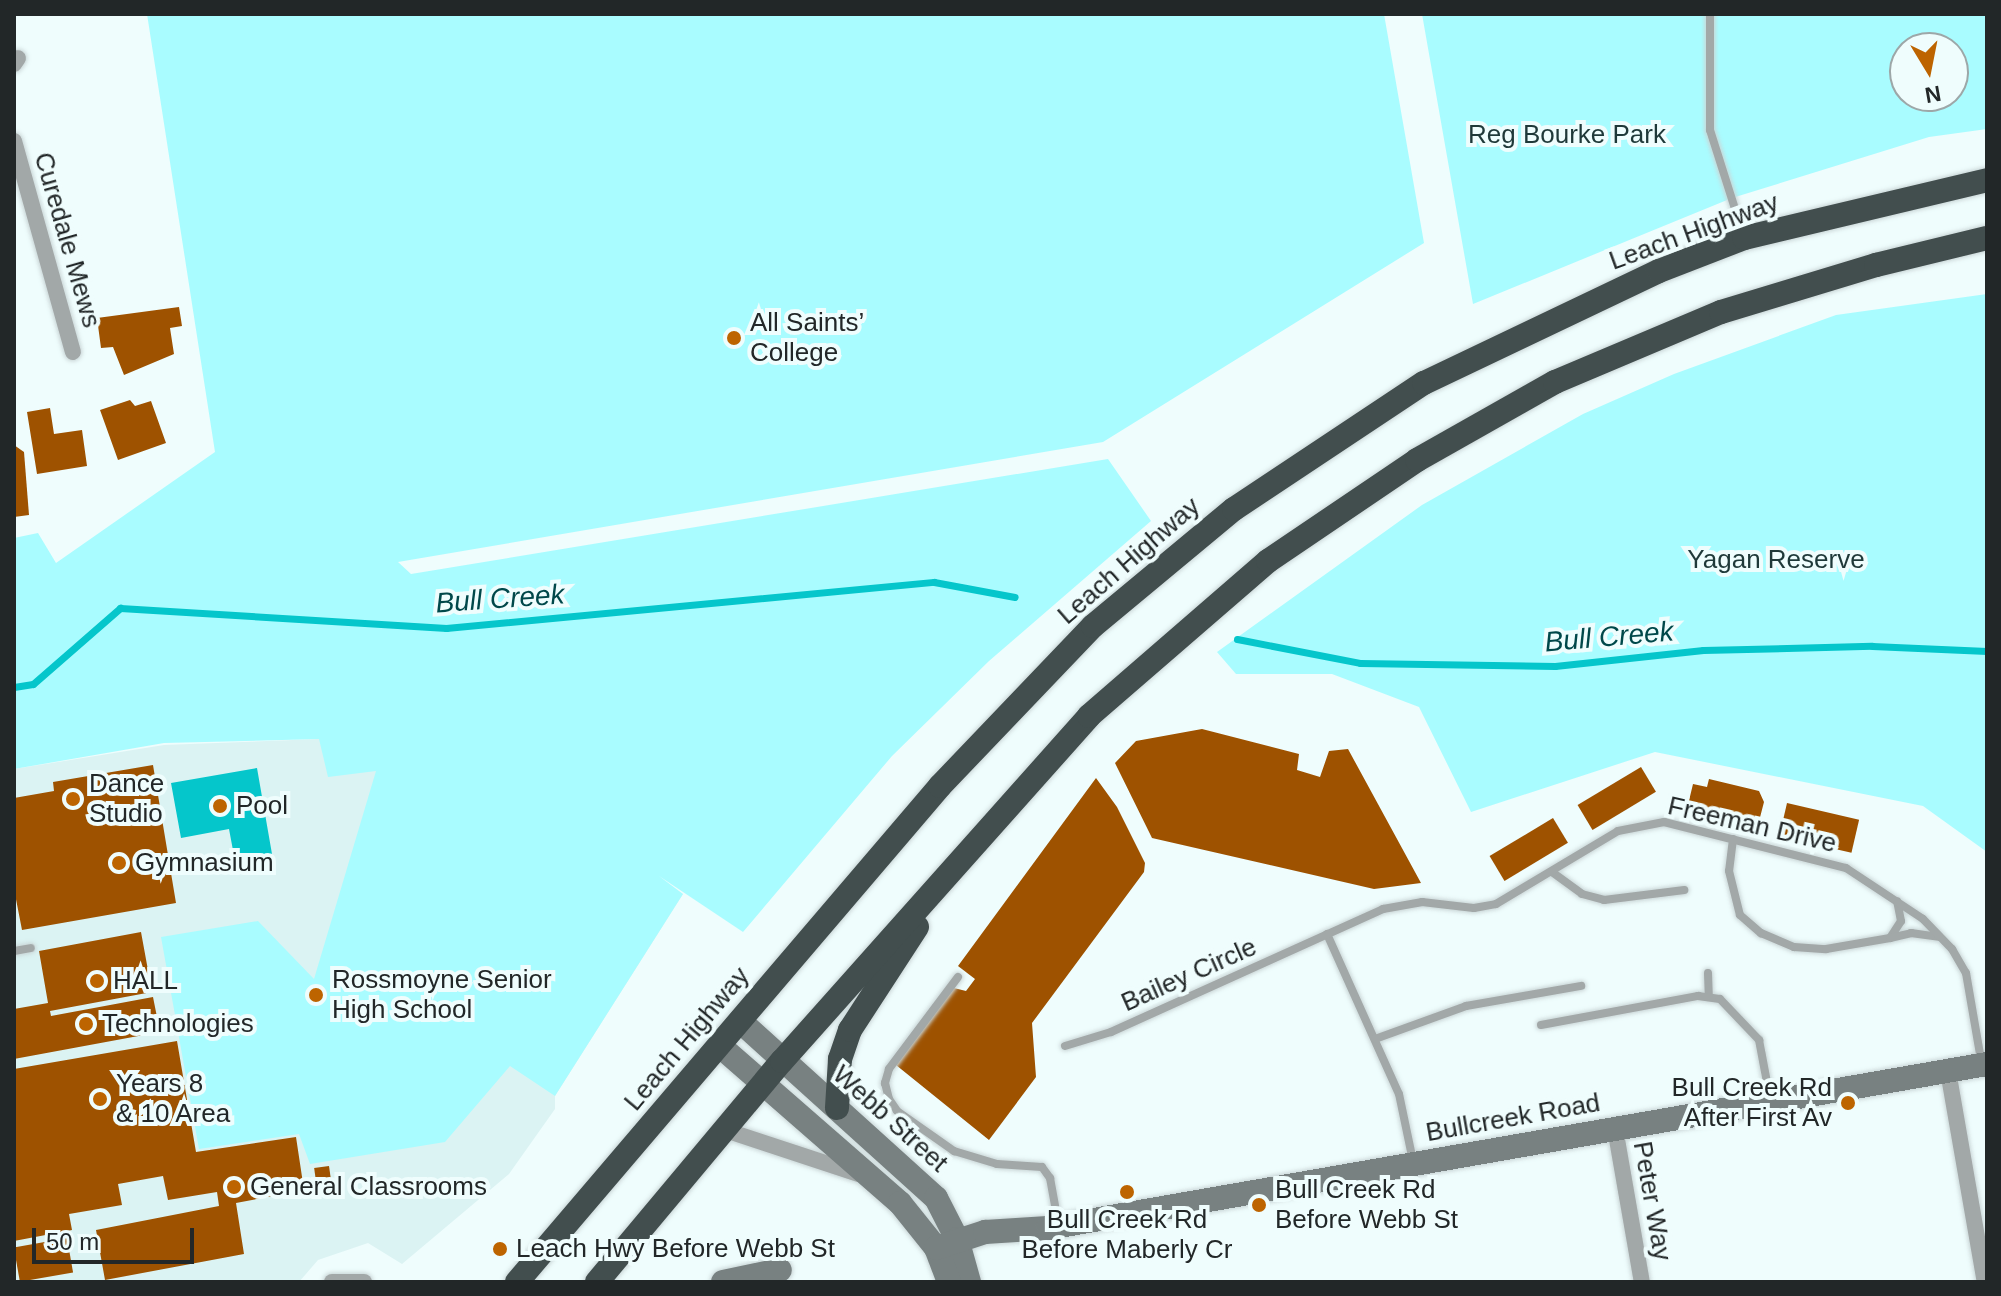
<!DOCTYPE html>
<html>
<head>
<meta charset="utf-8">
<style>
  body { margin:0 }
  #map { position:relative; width:2001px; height:1296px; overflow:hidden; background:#effdfd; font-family:Helvetica,sans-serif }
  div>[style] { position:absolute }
  .built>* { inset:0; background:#dbf3f3 }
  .green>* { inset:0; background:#a9fcff }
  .water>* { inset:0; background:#05c6cb }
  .stream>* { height:7px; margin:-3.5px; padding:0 3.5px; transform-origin:3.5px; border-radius:3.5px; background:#05c6cb }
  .building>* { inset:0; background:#9e5200; transform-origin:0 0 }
  .roads { filter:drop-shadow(0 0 2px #cad6d7) drop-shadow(0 0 2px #cad6d7) }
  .lane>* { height:8px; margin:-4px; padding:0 4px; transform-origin:4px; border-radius:4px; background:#a2a8a8 }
  .street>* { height:16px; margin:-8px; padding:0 8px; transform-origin:8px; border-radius:8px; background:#a2a8a8 }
  .secondary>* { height:24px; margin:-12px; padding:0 12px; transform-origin:12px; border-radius:12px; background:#788181 }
  .highway>* { height:24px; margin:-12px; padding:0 12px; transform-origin:12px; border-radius:12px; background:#424e4e }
  .dots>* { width:22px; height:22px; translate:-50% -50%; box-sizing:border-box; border:4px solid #effdfd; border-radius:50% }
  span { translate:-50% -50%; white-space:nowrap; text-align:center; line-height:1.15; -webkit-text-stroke:8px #effdfd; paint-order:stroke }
  .park-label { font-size:26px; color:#1f3939 }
  .street-label { font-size:26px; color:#222728 }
  .poi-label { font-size:26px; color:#222728 }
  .left { translate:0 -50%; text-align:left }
  .right { translate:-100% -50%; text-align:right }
  .water-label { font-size:28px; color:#00484a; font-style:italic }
  .frame { position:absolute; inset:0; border:16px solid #222728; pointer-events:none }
  .north { position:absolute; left:1889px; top:32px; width:80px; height:80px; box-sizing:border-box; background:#effdfd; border:2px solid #9da7a8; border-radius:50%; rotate:170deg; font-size:22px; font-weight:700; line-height:32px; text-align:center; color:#222728 }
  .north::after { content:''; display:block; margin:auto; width:28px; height:36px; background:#bd6400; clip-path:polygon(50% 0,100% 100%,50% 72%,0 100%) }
  .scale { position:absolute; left:32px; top:1228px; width:162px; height:36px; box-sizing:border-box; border:4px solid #222728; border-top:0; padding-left:10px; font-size:24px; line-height:28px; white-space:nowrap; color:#222728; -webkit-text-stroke:6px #effdfd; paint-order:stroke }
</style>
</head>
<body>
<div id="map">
  <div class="built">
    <div style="clip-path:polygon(319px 739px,683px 894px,555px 1096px,555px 1109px,509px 1174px,402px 1264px,368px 1243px,318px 1260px,299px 1282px,14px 1282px,14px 769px,164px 745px)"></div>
  </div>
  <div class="green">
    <div style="clip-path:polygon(147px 14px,1384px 14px,1424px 243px,1103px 442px,398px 562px,411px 574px,1108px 459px,1151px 521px,989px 661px,892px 756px,743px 932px,659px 876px,683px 894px,555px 1096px,510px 1066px,445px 1142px,310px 1164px,299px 1134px,199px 1149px,161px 937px,258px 921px,314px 979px,376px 771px,328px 777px,319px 739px,164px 743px,14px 769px,14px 538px,38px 533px,56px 563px,215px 452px)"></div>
    <div style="clip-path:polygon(evenodd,1422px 14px,1987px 14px,1987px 129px,1929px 137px,1732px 198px,1473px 304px,1422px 14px,1905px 48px,1953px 48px,1953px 96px,1905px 96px,1905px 48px)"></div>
    <div style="clip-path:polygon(1987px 294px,1987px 852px,1923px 806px,1655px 752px,1471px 812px,1419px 707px,1332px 674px,1236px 674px,1217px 652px,1422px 505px,1583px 414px,1674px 374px,1836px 315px)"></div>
  </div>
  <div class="water">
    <div style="clip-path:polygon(257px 768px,272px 854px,235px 861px,229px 829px,181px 838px,171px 783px)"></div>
  </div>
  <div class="stream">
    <div style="left:1237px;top:639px;width:125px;rotate:11deg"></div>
    <div style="left:1360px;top:663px;width:195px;rotate:0.9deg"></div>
    <div style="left:1555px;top:666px;width:149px;rotate:-6.2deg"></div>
    <div style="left:1703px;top:650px;width:169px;rotate:-1.4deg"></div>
    <div style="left:1872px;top:646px;width:115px;rotate:2.5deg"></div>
    <div style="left:14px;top:687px;width:19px;rotate:-9deg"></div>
    <div style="left:33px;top:684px;width:116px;rotate:-41.1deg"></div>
    <div style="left:120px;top:608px;width:327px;rotate:3.5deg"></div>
    <div style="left:446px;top:628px;width:490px;rotate:-5.4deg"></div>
    <div style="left:934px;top:582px;width:82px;rotate:10.5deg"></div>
  </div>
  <div class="building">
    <div style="clip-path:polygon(179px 307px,182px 326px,170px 328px,174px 354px,124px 375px,113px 347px,101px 348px,97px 318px)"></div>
    <div style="clip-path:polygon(130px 400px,135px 406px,151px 401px,166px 443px,118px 460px,100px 410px)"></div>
    <div style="clip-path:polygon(50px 408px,54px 434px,82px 430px,87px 466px,37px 474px,27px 412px)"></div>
    <div style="clip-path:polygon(14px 445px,24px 452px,29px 515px,14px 517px)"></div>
    <div style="clip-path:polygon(1202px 729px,1299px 754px,1297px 770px,1320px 777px,1329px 751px,1348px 749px,1421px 883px,1374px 889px,1152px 838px,1115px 763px,1136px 741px)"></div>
    <div style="clip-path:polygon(153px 765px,176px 903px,22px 930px,14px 889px,14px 798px,54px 791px,53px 782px)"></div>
    <div style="left:1641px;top:767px;width:29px;height:74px;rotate:59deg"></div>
    <div style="clip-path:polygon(1096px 778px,1117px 807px,1145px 863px,1144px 872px,1032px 1023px,1036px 1077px,989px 1140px,896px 1065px,954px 988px,966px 991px,975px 979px,958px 966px)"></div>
    <div style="clip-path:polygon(1709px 779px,1759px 791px,1764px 802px,1757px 829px,1686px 813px,1693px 784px,1707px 787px)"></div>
    <div style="left:1787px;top:803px;width:74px;height:34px;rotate:13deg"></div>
    <div style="left:1553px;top:818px;width:29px;height:74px;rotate:59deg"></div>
    <div style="clip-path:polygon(141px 932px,152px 992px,50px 1011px,51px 1016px,153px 997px,160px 1032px,14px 1059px,14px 1009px,48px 1003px,39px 951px)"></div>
    <div style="clip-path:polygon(177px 1041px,196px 1152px,296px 1137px,304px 1190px,236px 1203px,244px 1254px,105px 1280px,96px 1230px,219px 1206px,217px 1192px,168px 1200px,163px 1176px,118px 1184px,122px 1205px,69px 1214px,72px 1230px,14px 1241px,14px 1069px)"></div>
    <div style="left:329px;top:1166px;width:14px;height:15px;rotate:82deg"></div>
    <div style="left:67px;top:1238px;width:35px;height:54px;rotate:80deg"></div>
  </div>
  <div class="roads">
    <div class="lane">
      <div style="left:1710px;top:14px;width:116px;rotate:90deg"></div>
      <div style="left:1710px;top:130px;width:109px;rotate:72.4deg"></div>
      <div style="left:1733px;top:839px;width:32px;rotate:97deg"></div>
      <div style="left:1729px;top:871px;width:45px;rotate:76deg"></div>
      <div style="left:1740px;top:915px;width:28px;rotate:41deg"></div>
      <div style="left:1761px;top:933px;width:36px;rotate:23deg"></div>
      <div style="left:1794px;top:947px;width:32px;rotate:4deg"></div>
      <div style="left:1826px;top:949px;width:65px;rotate:-9.8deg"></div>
      <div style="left:1890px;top:938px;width:20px;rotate:-57deg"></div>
      <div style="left:1901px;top:921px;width:20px;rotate:-101deg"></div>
      <div style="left:1552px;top:872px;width:37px;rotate:36deg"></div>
      <div style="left:1582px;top:894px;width:23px;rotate:15deg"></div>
      <div style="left:1604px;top:900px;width:81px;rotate:-7.1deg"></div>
      <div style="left:1327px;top:934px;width:175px;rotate:65.8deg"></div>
      <div style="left:1399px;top:1094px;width:68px;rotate:78.2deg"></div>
      <div style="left:1890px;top:938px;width:22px;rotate:-13deg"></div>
      <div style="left:1911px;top:933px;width:28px;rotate:8deg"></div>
      <div style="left:14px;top:951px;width:17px;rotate:-10deg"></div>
      <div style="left:1708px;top:973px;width:23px;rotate:88deg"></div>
      <div style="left:958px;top:977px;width:115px;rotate:126.9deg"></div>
      <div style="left:889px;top:1069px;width:15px;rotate:106deg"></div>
      <div style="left:885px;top:1083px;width:16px;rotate:76deg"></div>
      <div style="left:889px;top:1099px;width:14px;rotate:56deg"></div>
      <div style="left:897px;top:1111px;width:70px;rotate:35.1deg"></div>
      <div style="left:954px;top:1151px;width:45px;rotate:16.8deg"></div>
      <div style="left:997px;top:1164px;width:45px;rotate:3.8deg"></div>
      <div style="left:1042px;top:1167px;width:14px;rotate:54deg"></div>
      <div style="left:1050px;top:1178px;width:45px;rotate:79.7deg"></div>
      <div style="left:1541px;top:1025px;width:160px;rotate:-10.5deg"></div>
      <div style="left:1698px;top:996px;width:22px;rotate:8deg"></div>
      <div style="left:1720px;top:999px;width:57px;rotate:46.4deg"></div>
      <div style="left:1759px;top:1040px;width:59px;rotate:79.3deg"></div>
      <div style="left:1375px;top:1039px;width:97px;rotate:-19.9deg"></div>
      <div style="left:1466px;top:1006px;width:117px;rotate:-9.9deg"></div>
      <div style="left:1065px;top:1046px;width:48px;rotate:-16.9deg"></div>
      <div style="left:1111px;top:1032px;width:299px;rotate:-24.3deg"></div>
      <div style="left:1383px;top:909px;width:40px;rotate:-10deg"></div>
      <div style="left:1422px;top:902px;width:52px;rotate:6.6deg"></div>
      <div style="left:1474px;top:908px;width:22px;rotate:-10deg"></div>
      <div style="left:1496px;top:904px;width:142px;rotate:-30.9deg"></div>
      <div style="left:1618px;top:831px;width:47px;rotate:-11.1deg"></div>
      <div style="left:1664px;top:822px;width:188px;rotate:14.2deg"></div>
      <div style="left:1846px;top:868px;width:92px;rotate:33.5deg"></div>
      <div style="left:1923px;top:919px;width:42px;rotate:46deg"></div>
      <div style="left:1952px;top:949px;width:28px;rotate:60deg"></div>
      <div style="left:1966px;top:973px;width:88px;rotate:80.2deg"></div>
    </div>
    <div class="street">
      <div style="left:14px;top:64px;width:7px;rotate:-56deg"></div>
      <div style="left:14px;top:141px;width:219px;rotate:74.4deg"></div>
      <div style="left:1948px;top:1071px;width:214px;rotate:80.1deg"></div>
      <div style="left:1615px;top:1128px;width:156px;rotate:80.1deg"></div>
      <div style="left:725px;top:1130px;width:141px;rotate:18.2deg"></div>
      <div style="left:332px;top:1282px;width:32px"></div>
    </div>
    <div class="secondary">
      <div style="left:740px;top:1021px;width:264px;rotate:42.1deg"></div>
      <div style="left:936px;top:1198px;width:46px;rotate:62.9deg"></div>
      <div style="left:957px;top:1239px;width:45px;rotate:74.4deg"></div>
      <div style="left:720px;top:1046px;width:239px;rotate:41.1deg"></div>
      <div style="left:900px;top:1203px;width:58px;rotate:51.3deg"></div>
      <div style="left:936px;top:1248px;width:36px;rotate:69deg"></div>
      <div style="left:936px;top:1248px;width:52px;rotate:-18.1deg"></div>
      <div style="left:985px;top:1232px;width:63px;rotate:-3.6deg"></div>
      <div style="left:1048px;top:1228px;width:953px;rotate:-9.91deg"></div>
      <div style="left:723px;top:1282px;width:58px;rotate:-11.9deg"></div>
    </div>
    <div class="highway">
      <div style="left:837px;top:1108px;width:49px;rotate:-86.5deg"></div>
      <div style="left:840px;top:1059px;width:31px;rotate:-71deg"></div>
      <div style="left:850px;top:1030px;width:123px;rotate:-57deg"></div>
      <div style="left:517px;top:1282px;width:652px;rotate:-49.54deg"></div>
      <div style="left:940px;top:786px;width:221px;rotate:-46.3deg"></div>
      <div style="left:1093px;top:626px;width:183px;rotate:-39.7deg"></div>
      <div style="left:1234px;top:509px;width:228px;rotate:-33.6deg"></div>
      <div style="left:1424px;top:383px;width:260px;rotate:-25.5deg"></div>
      <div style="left:1659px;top:271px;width:91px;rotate:-21.2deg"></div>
      <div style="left:1744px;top:238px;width:250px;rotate:-13.4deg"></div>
      <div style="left:597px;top:1282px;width:288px;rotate:-50.1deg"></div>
      <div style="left:782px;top:1061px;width:462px;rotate:-48.3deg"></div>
      <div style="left:1089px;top:716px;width:237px;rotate:-40.9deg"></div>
      <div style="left:1268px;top:561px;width:180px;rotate:-34.1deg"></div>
      <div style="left:1417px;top:460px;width:159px;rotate:-29.5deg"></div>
      <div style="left:1555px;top:382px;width:180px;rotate:-22.9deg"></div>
      <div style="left:1721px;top:312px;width:162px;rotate:-16.9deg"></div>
      <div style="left:1876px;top:265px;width:114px;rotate:-13.7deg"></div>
    </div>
  </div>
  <div class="dots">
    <div style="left:734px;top:338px;background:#bd6400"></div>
    <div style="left:73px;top:799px;background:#bd6400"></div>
    <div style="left:220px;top:806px;background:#bd6400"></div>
    <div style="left:119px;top:863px;background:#bd6400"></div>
    <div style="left:97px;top:981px;background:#bd6400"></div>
    <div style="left:316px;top:995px;background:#bd6400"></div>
    <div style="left:86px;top:1024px;background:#bd6400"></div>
    <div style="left:100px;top:1099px;background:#bd6400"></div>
    <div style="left:1848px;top:1103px;background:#bd6400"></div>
    <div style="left:234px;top:1187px;background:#bd6400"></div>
    <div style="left:1127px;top:1192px;background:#bd6400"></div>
    <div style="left:1259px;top:1205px;background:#bd6400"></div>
    <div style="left:500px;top:1249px;background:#bd6400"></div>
  </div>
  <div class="park-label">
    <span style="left:1567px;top:135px">Reg Bourke Park</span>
    <span style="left:1776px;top:560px">Yagan Reserve</span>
  </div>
  <div class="street-label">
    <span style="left:1694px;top:232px;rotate:-20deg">Leach Highway</span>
    <span style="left:67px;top:240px;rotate:74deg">Curedale Mews</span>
    <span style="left:1129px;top:561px;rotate:-41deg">Leach Highway</span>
    <span style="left:1752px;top:825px;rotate:13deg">Freeman Drive</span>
    <span style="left:1189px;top:975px;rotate:-24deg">Bailey Circle</span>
    <span style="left:687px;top:1039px;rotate:-50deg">Leach Highway</span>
    <span style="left:1513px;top:1118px;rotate:-10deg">Bullcreek Road</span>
    <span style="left:890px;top:1119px;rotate:42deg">Webb Street</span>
    <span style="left:1652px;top:1201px;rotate:80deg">Peter Way</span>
  </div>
  <div class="poi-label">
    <span class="left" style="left:750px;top:338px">All Saints’<br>College</span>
    <span class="left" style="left:89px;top:799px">Dance<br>Studio</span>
    <span class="left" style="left:236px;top:806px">Pool</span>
    <span class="left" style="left:135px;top:863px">Gymnasium</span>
    <span class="left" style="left:332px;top:995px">Rossmoyne Senior<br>High School</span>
    <span class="left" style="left:113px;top:981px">HALL</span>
    <span class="left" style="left:102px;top:1024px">Technologies</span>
    <span class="left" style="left:116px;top:1099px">Years 8<br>&amp; 10 Area</span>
    <span class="right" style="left:1832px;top:1103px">Bull Creek Rd<br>After First Av</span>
    <span class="left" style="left:250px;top:1187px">General Classrooms</span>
    <span class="left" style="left:1275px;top:1205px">Bull Creek Rd<br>Before Webb St</span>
    <span style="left:1127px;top:1235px">Bull Creek Rd<br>Before Maberly Cr</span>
    <span class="left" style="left:516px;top:1249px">Leach Hwy Before Webb St</span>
  </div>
  <div class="water-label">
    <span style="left:500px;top:599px;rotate:-4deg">Bull Creek</span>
    <span style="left:1609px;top:637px;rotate:-5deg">Bull Creek</span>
  </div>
  <div class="frame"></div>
  <div class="north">N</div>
  <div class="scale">50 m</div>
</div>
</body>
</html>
